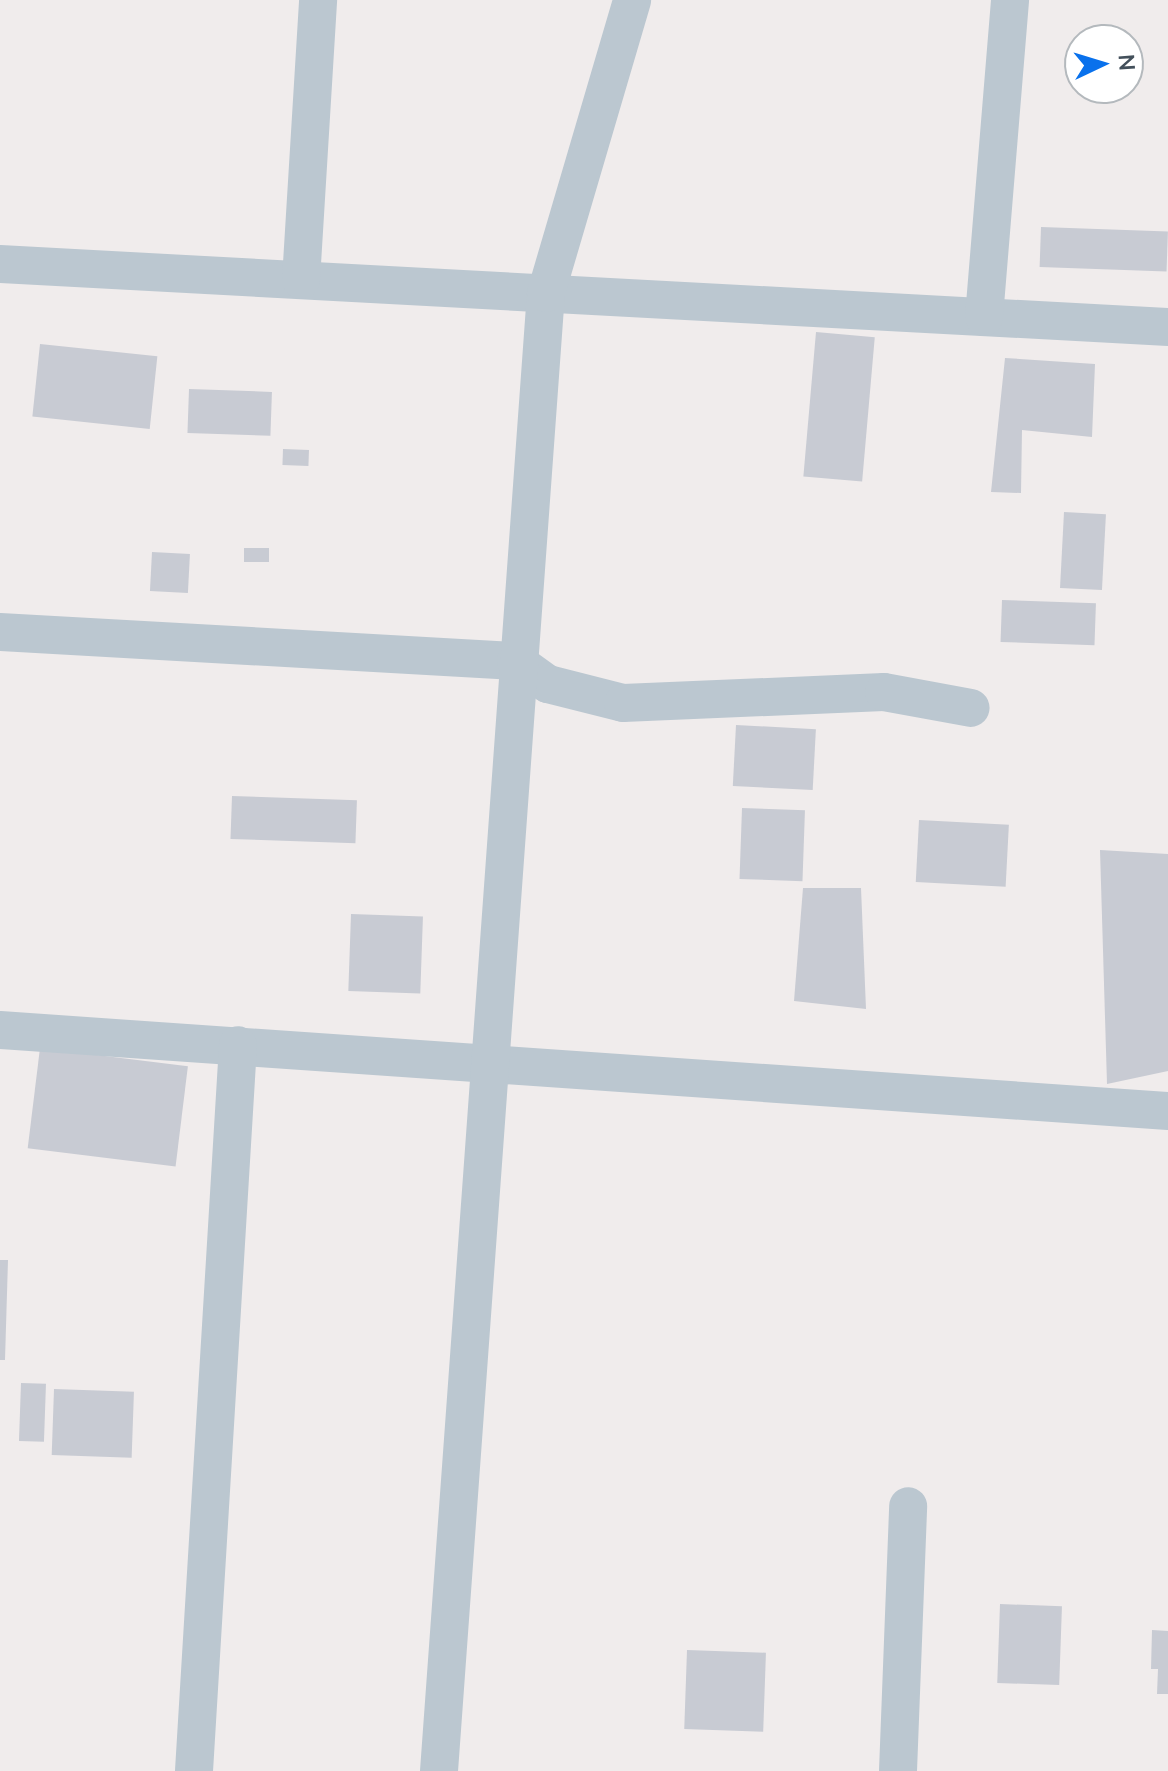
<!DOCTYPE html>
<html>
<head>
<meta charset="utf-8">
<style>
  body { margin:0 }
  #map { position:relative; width:1168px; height:1771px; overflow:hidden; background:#f0ecec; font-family:"Nunito Sans",sans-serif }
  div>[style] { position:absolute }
  .building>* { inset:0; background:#c8cbd3; transform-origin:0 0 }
  .minor>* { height:38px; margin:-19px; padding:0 19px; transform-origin:19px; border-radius:19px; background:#bbc7d0 }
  span { translate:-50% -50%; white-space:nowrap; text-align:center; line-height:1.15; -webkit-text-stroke:7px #fff; paint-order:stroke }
  .north { position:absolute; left:1064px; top:24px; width:80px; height:80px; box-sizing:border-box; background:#fff; border:2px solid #b4b9bd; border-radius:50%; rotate:86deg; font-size:22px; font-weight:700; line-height:32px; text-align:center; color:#43505b }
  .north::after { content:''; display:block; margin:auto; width:28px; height:36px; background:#0971ec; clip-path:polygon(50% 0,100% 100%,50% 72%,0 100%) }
</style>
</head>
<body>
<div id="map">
  <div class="building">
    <div style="left:1041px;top:227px;width:127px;height:40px;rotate:2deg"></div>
    <div style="left:816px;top:332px;width:59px;height:145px;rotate:5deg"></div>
    <div style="left:40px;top:344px;width:118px;height:73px;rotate:6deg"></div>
    <div style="clip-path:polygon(1005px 358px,1095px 364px,1092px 437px,1022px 430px,1021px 493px,991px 492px)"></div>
    <div style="left:189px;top:389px;width:83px;height:44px;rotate:2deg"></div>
    <div style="left:283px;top:449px;width:26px;height:16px;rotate:2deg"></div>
    <div style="left:1064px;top:512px;width:42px;height:76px;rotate:3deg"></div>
    <div style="left:244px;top:548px;width:25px;height:14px"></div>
    <div style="left:152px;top:552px;width:38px;height:39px;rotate:3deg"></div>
    <div style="left:1002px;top:600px;width:94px;height:42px;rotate:2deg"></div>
    <div style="left:736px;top:725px;width:80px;height:61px;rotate:3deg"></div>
    <div style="left:232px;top:796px;width:125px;height:43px;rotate:2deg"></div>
    <div style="left:742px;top:808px;width:63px;height:71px;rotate:2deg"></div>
    <div style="left:919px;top:820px;width:90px;height:62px;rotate:3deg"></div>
    <div style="clip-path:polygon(1100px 850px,1168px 854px,1168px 1071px,1107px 1084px)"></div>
    <div style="clip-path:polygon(803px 888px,861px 888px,866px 1009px,794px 1001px)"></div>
    <div style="left:351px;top:914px;width:72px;height:77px;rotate:2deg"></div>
    <div style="left:40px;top:1048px;width:149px;height:101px;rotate:7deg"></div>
    <div style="clip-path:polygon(0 1260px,8px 1260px,5px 1360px,0 1360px)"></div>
    <div style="left:21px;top:1383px;width:25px;height:58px;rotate:2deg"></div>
    <div style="left:54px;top:1389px;width:80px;height:66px;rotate:2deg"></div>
    <div style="left:1000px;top:1604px;width:62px;height:79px;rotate:2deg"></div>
    <div style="clip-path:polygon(1152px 1630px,1168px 1631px,1168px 1694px,1157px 1694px,1158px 1669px,1151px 1669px)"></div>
    <div style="left:687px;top:1650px;width:79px;height:79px;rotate:2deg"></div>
  </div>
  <div class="minor">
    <div style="left:0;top:264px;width:1170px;rotate:3.09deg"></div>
    <div style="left:301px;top:280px;width:281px;rotate:-86.5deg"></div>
    <div style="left:984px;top:317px;width:318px;rotate:-85.3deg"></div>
    <div style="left:0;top:632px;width:517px;rotate:3.22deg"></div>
    <div style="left:516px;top:661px;width:39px;rotate:36deg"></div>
    <div style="left:548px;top:684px;width:77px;rotate:14.2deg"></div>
    <div style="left:623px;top:703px;width:261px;rotate:-2.4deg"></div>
    <div style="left:884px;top:692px;width:88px;rotate:10.4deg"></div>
    <div style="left:0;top:1030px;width:1171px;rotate:3.97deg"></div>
    <div style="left:194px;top:1771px;width:727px;rotate:-86.53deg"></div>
    <div style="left:439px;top:1771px;width:1482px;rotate:-85.86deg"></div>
    <div style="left:546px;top:293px;width:305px;rotate:-73.6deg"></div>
    <div style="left:898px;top:1771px;width:265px;rotate:-87.8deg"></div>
  </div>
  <div class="north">N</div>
</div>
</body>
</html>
